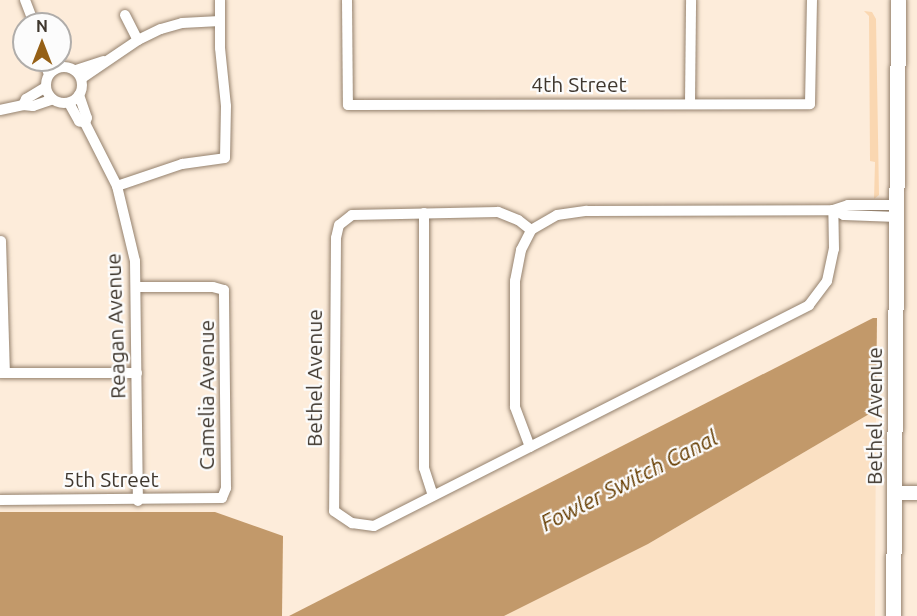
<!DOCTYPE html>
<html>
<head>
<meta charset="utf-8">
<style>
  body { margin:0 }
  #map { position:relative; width:917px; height:616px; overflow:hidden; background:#fdecda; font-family:Ubuntu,sans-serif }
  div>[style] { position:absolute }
  .built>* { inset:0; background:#fbe1c4 }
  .green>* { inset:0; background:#fad7b1 }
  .water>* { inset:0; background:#c2996a }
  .roads { filter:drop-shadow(0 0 2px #94816d) drop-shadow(0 0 2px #94816d) }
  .minor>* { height:10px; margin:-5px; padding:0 5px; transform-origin:5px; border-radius:5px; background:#fff }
  .minor>.ring { margin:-5px; padding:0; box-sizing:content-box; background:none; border:10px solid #fff; border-radius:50% }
  .tertiary>* { height:14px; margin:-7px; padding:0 7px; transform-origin:7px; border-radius:7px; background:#fff }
  .secondary>* { height:15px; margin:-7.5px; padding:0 7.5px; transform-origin:7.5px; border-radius:7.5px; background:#fff }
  span { translate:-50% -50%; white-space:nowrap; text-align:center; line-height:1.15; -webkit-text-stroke:4.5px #fcfcfc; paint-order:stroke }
  .street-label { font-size:21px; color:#3f372e }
  .water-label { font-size:22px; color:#653c00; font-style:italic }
  .north { position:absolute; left:12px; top:12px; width:60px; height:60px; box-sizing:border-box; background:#fcfcfc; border:2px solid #b0adaa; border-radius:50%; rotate:0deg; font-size:16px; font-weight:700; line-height:24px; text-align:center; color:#3f372e }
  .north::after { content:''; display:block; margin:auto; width:21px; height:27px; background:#956016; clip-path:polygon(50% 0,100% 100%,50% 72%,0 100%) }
</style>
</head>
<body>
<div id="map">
  <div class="built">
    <div style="clip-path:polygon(876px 410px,875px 616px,504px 616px,648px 544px)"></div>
  </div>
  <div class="green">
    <div style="clip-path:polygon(864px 11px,872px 12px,876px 19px,879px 195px,874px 199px,875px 162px,870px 161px,869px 16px)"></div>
  </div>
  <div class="water">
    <div style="clip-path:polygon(873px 318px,877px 318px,876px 410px,648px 544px,504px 616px,289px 616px)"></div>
    <div style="clip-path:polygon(0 512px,215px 512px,283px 536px,282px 616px,0 616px)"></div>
  </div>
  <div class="roads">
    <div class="minor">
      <div style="left:25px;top:0;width:26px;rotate:69deg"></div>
      <div style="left:347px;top:0;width:105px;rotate:89.5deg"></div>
      <div style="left:348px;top:105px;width:462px;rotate:-0.1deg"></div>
      <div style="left:810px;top:104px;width:104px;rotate:-88.9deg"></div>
      <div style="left:125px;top:15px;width:28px;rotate:63deg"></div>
      <div style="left:43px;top:60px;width:15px;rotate:67deg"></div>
      <div class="ring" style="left:46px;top:67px;width:26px;height:26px"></div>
      <div style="left:76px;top:70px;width:29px;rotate:-18deg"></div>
      <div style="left:82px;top:78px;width:68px;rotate:-34.2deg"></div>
      <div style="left:138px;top:40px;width:25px;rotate:-26deg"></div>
      <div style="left:161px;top:29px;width:22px;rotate:-16deg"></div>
      <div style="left:182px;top:23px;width:38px;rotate:-3deg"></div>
      <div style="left:79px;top:95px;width:24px;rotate:71deg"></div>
      <div style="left:87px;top:118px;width:5px;rotate:112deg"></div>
      <div style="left:85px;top:123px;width:71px;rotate:63.1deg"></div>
      <div style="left:117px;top:186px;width:77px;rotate:76.5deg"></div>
      <div style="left:135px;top:261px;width:240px;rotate:89.3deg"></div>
      <div style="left:69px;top:103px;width:21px;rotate:61deg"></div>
      <div style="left:79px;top:121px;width:6px;rotate:18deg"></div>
      <div style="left:690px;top:103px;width:103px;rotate:-89.4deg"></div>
      <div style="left:23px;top:105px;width:7px;rotate:-63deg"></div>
      <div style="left:26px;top:99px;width:23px;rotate:-31deg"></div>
      <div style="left:0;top:110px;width:24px;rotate:-12deg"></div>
      <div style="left:23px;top:105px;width:10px;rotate:6deg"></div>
      <div style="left:33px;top:106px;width:21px;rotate:-19deg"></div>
      <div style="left:117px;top:186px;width:69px;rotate:-18.7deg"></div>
      <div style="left:182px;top:164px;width:43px;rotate:-7.9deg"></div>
      <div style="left:225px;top:158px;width:52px;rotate:-88.9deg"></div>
      <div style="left:226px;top:106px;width:58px;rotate:-95.9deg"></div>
      <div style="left:220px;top:48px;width:48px;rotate:-90deg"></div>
      <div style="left:833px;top:210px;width:12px;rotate:24deg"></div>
      <div style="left:844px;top:215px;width:53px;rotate:2.2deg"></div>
      <div style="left:424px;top:213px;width:255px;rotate:90deg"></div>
      <div style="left:424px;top:468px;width:29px;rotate:72deg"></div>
      <div style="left:531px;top:230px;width:16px;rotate:-142deg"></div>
      <div style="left:518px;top:220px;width:22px;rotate:-158deg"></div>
      <div style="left:498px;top:212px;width:146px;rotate:178.8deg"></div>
      <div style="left:352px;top:215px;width:16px;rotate:142deg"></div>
      <div style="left:339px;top:225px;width:13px;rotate:103deg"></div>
      <div style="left:336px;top:238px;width:273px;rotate:90.4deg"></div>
      <div style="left:334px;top:511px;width:22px;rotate:34deg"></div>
      <div style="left:352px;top:523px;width:22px;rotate:8deg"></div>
      <div style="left:374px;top:526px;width:488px;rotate:-26.9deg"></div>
      <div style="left:809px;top:305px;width:30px;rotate:-53deg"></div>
      <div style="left:827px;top:281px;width:33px;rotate:-78deg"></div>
      <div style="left:834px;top:249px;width:39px;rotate:-91deg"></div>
      <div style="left:1px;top:241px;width:132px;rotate:88.3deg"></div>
      <div style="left:0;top:373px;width:137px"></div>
      <div style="left:530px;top:447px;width:43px;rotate:-110.6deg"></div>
      <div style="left:515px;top:407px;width:126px;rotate:-90deg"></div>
      <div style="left:515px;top:281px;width:32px;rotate:-79deg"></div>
      <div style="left:521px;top:250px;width:22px;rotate:-63deg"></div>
      <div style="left:531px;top:230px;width:30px;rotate:-30deg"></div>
      <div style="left:557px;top:215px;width:30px;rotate:-8deg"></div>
      <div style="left:587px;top:211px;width:246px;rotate:-0.2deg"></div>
      <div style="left:833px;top:210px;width:16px;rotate:-18deg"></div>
      <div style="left:848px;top:205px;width:49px"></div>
      <div style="left:0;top:500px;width:222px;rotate:-0.5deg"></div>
      <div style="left:222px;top:498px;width:11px;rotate:-68deg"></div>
      <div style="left:226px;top:488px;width:198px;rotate:-90.6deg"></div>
      <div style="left:224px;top:290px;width:11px;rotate:-165deg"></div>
      <div style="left:213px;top:287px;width:76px;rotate:180deg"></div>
    </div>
    <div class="tertiary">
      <div style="left:894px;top:493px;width:23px"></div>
    </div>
    <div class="secondary">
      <div style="left:893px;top:616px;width:616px;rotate:-89.53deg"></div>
    </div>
  </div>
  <div class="street-label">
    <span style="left:579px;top:84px">4th Street</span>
    <span style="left:115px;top:326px;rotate:-92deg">Reagan Avenue</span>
    <span style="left:314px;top:378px;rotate:-90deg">Bethel Avenue</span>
    <span style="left:206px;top:395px;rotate:-90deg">Camelia Avenue</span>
    <span style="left:874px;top:416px;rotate:-90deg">Bethel Avenue</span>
    <span style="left:111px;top:479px">5th Street</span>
  </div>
  <div class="water-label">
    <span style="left:629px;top:480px;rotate:-27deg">Fowler Switch Canal</span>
  </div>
  <div class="north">N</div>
</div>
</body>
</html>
